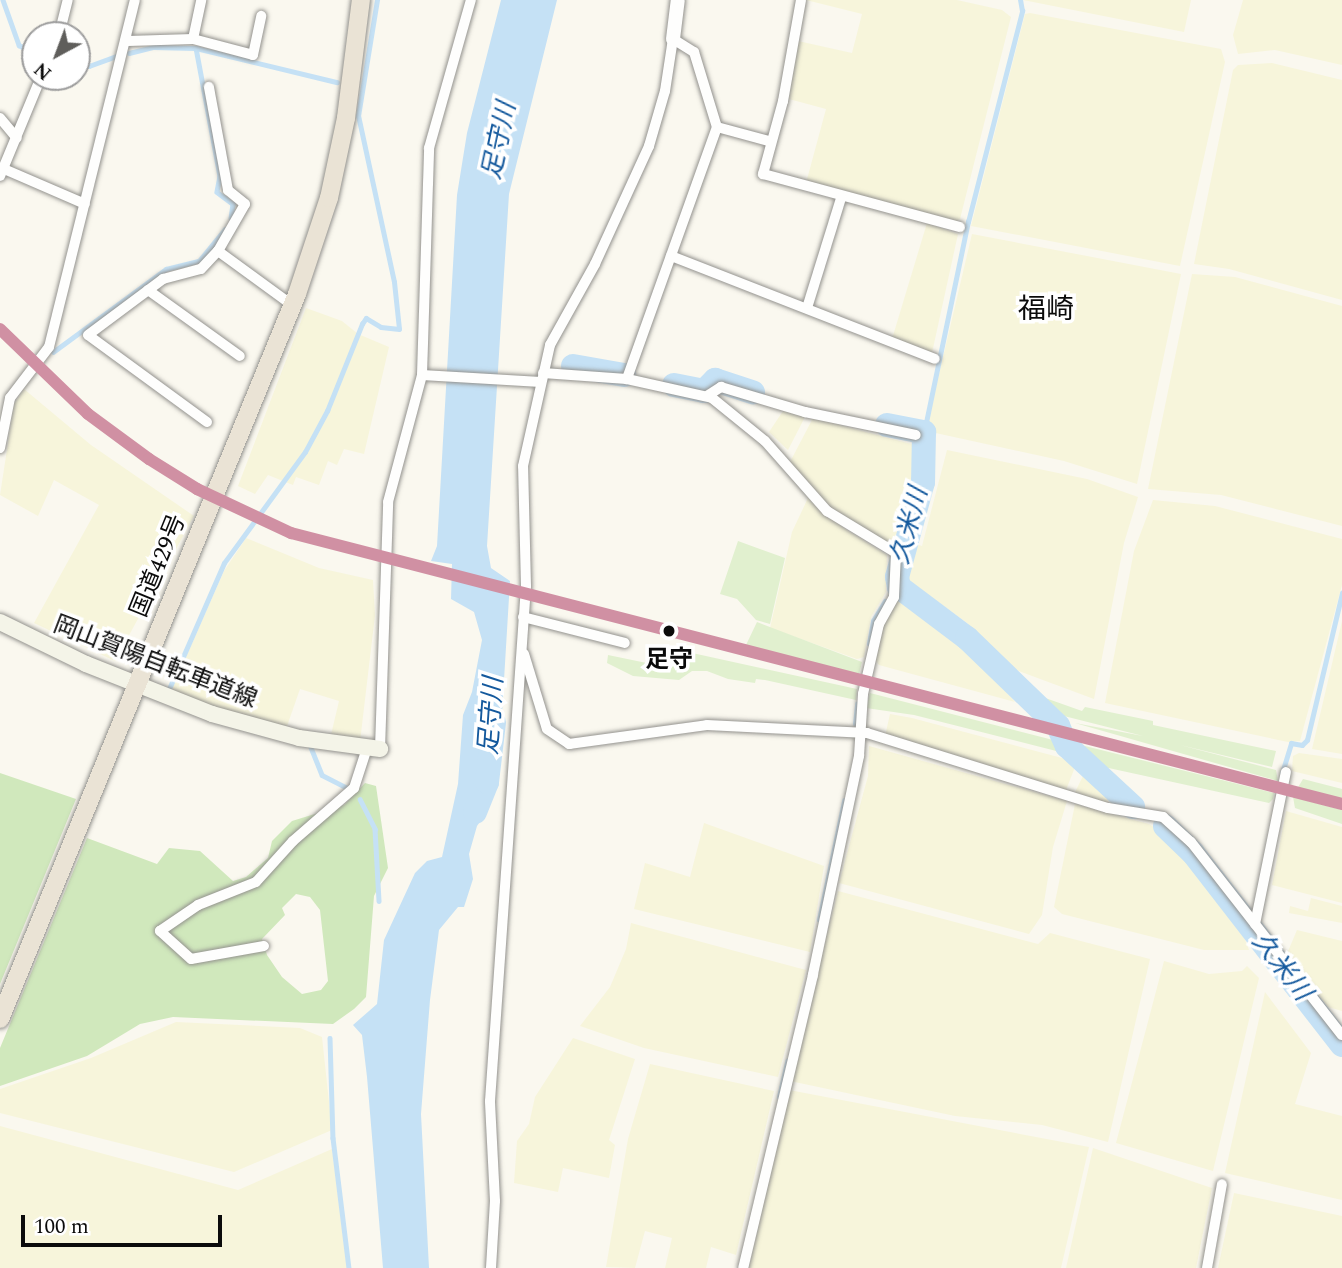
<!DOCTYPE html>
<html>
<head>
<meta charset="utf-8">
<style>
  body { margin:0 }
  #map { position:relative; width:1342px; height:1268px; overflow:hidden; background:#faf8ef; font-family:Spectral,"Noto Sans JP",serif }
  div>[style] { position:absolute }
  .farmland>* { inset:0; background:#f7f5db }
  .green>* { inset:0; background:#e1f0cf }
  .forest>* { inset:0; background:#d0e8bc }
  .water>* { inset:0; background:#c5e1f5 }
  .stream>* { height:4.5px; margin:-2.25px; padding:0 2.25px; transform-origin:2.25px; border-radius:2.25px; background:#c5e1f5 }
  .river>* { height:24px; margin:-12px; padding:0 12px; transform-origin:12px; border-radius:12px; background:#c5e1f5 }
  .roads { filter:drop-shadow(0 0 2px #93928e) drop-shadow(0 0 2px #93928e) }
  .minor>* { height:10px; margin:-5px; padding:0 5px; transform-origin:5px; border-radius:5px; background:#fefefd }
  .tertiary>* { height:14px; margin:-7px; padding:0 7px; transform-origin:7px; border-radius:7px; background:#fefefd }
  .secondary>* { height:16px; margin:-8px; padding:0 8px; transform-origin:8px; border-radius:8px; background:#f4f4e8 }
  .trunk>* { height:18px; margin:-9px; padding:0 9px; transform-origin:9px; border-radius:9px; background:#eae3d5 }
  .rail-1>* { height:12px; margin:-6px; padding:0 6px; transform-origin:6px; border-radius:6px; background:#d090a3 }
  .dots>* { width:19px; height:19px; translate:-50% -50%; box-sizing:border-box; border:4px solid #fff; border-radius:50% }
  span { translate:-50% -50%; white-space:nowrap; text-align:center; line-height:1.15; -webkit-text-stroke:7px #fff; paint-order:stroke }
  .street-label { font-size:24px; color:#0b0b0b }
  .stop-label { font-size:24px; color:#0b0b0b; font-weight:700 }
  .water-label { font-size:26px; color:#14599d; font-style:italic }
  .quarter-label { font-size:28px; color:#0b0b0b }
  .north { position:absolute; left:21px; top:21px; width:70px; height:70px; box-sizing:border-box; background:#fff; border:2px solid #9d9d9d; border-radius:50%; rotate:221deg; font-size:19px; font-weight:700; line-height:28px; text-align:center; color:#0b0b0b }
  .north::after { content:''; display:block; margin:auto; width:24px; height:32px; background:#5f5e5b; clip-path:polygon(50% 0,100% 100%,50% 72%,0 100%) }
  .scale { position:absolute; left:21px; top:1215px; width:201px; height:32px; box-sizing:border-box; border:4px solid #0b0b0b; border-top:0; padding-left:9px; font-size:21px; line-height:24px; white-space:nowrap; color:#0b0b0b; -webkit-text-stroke:5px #fff; paint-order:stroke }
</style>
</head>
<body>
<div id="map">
  <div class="farmland">
    <div style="clip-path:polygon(806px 0,957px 0,1002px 10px,1011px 17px,960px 219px,955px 222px,806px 183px,826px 109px,789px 99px,798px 41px,852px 53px,862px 14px)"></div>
    <div style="clip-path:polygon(1023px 0,1191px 0,1184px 32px)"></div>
    <div style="clip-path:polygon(1243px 0,1342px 0,1342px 65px,1275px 50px,1238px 54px,1233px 35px)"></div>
    <div style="clip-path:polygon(1030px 13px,1221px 49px,1225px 62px,1180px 266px,971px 226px,1025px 14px)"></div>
    <div style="clip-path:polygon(1272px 63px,1342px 80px,1342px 300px,1229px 269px,1194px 264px,1233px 70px,1238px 65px)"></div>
    <div style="clip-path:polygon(927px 223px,958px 234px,932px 353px,892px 339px)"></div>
    <div style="clip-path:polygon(972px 234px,1181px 274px,1137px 484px,1064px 461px,931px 432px,927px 425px)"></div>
    <div style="clip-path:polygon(1192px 274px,1235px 277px,1342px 306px,1342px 526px,1221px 495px,1148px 489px)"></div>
    <div style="clip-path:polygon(306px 308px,342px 321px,358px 334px,389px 347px,364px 454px,344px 449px,337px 465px,328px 461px,319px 485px,296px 477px,293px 485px,268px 475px,255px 494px,238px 486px)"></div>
    <div style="clip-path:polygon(24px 389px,91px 445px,194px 516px,115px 661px,34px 623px,99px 505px,54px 480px,38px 516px,0 495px,14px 404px)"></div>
    <div style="clip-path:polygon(783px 411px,805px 417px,788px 450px,769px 432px)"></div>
    <div style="clip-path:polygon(813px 418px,915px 445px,915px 474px,896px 541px,888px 544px,839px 515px,792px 469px,790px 462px)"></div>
    <div style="clip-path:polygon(947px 450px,1087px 479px,1138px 497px,1124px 543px,1094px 699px,1013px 669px,967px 623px,904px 577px,912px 543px,922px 546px)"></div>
    <div style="clip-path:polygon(808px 498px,845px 529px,887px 555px,886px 592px,871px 617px,864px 657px,857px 659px,770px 628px,792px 532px)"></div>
    <div style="clip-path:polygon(1153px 500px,1215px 506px,1342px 539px,1342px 585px,1300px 741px,1288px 742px,1105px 703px,1134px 551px)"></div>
    <div style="clip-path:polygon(246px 538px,319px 568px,373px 580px,375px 615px,360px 742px,330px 739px,339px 701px,300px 689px,286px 729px,247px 721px,171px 691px,224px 571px)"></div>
    <div style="clip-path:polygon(900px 591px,964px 642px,1015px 702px,879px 665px,875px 660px,880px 632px)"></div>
    <div style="clip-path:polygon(1342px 621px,1342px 754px,1312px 749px)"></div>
    <div style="clip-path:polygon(890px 714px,912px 718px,1077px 762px,1066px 790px,885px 736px)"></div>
    <div style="clip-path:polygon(869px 746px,1067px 801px,1053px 847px,1042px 915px,1029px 934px,839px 883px,868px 776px)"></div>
    <div style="clip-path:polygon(1299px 753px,1342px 759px,1342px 783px,1292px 771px,1293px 756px)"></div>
    <div style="clip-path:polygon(1087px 768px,1110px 798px,1107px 803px,1074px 794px)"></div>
    <div style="clip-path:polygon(1075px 804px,1149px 824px,1175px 841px,1239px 924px,1249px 950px,1204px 950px,1062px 914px,1054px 907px)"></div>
    <div style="clip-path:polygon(1286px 811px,1342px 827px,1342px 903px,1272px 885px)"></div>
    <div style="clip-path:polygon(704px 823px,824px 866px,810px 952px,634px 909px,645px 863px,690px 877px)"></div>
    <div style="clip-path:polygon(838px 891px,1038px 944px,1050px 933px,1150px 959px,1108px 1142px,1042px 1125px,955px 1116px,790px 1081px)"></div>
    <div style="clip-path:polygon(1311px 898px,1342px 906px,1342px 923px,1289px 913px,1290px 906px,1308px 911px)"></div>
    <div style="clip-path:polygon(631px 923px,806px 970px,778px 1077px,644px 1048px,580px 1026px,610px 987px,626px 949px)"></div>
    <div style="clip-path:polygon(1297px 930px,1342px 941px,1342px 1011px,1328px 1007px,1286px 956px)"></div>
    <div style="clip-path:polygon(1164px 961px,1209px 974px,1242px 971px,1247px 966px,1259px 978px,1213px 1171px,1116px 1143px)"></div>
    <div style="clip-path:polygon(1265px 992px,1311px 1053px,1295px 1104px,1342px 1116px,1342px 1200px,1225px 1173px)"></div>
    <div style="clip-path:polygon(176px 1022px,300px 1028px,322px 1037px,332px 1130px,234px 1172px,0 1113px,0 1089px,91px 1058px)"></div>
    <div style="clip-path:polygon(573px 1038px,635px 1059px,609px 1140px,615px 1145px,609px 1178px,563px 1168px,558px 1192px,514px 1183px,517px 1141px,529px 1124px,535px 1097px)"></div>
    <div style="clip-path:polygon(650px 1064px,774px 1091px,736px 1255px,711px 1247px,706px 1268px,665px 1268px,672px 1238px,645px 1231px,635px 1268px,606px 1267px,628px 1139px)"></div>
    <div style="clip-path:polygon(789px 1090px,1089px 1147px,1061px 1268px,749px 1268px)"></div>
    <div style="clip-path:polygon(0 1126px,238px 1190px,332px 1149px,347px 1268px,0 1268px)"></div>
    <div style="clip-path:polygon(1093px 1148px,1212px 1188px,1196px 1268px,1066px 1268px)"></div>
    <div style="clip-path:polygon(1234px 1193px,1342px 1216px,1342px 1268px,1218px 1268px)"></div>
  </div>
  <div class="green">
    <div style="clip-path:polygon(738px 541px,785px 558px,770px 624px,756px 620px,737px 599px,720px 594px)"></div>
    <div style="clip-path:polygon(757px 622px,862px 662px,859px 674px,746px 645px)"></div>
    <div style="clip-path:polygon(674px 649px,857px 689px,856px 700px,765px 680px,756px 679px,755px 683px,728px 679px,707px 671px,692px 671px,679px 680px,633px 676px,607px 663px,608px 655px,666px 667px)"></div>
    <div style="clip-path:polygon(870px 693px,1057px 741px,1068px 754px,914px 715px,866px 708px)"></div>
    <div style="clip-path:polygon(1034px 694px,1082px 711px,1085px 707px,1153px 721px,1153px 725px,1276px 751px,1272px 767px,1180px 745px,1276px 770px,1278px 781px,1075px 723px,1143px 736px,1056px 714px)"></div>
    <div style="clip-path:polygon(1073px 743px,1274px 793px,1273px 799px,1269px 803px,1104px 767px)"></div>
    <div style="clip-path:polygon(1303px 779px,1342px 789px,1342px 800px,1297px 789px)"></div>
    <div style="clip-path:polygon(1293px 797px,1342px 810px,1342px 824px,1295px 808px)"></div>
  </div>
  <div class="forest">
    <div style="clip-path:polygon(0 773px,76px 799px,0 984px)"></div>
    <div style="clip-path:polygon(evenodd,365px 783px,376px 786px,388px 868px,374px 896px,366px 997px,354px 1009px,333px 1024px,173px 1017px,140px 1024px,87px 1056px,0 1086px,0 1048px,87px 838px,157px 864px,169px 848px,200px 851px,233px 881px,246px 877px,268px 858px,272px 841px,292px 821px,344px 805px,365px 783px,296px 894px,310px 897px,320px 910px,328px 981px,321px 990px,302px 994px,282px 977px,267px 955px,262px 939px,285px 915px,282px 908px,296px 894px)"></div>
  </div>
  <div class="water">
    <div style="clip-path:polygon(501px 0,557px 0,509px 194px,487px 546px,491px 568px,510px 581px,500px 746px,497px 756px,484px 754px,488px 810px,477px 826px,469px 854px,473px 879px,464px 907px,458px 907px,439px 930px,430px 1000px,421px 1114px,429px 1268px,383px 1268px,367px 1077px,362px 1035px,353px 1025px,377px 1004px,384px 940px,415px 873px,427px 861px,442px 857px,458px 784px,463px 715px,472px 692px,482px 640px,474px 612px,451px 599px,452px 564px,431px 561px,437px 546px,457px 195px,467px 133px)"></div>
  </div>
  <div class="stream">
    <div style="left:3px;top:0;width:48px;rotate:70.4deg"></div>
    <div style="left:19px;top:45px;width:19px;rotate:32deg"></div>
    <div style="left:196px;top:48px;width:130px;rotate:79.4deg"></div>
    <div style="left:220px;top:176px;width:16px;rotate:101deg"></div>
    <div style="left:217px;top:192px;width:20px;rotate:37deg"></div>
    <div style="left:233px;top:204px;width:14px;rotate:98deg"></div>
    <div style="left:129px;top:53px;width:25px;rotate:-14deg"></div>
    <div style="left:153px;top:47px;width:43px;rotate:1.3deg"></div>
    <div style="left:196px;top:48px;width:145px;rotate:13.6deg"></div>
    <div style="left:77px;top:64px;width:12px;rotate:9deg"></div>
    <div style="left:89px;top:66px;width:32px;rotate:-20deg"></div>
    <div style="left:53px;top:352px;width:140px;rotate:-36.3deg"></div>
    <div style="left:166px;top:269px;width:34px;rotate:-14deg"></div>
    <div style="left:199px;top:261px;width:41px;rotate:-50.9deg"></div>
    <div style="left:924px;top:432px;width:215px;rotate:-78.2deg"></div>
    <div style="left:968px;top:222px;width:218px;rotate:-75.6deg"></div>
    <div style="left:1022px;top:11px;width:11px;rotate:-100deg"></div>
    <div style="left:869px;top:644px;width:23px;rotate:-80deg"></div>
    <div style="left:873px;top:621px;width:23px;rotate:-59deg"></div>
    <div style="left:169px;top:689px;width:137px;rotate:-66.4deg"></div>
    <div style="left:224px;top:563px;width:137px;rotate:-53.9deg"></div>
    <div style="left:305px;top:452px;width:47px;rotate:-61.8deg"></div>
    <div style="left:327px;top:411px;width:94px;rotate:-68.1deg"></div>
    <div style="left:362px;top:324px;width:7px;rotate:-56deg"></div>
    <div style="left:366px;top:318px;width:17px;rotate:31deg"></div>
    <div style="left:381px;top:327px;width:18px;rotate:6deg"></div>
    <div style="left:399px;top:329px;width:47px;rotate:-96.1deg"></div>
    <div style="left:394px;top:282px;width:170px;rotate:-102.2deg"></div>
    <div style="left:358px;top:116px;width:118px;rotate:-80.7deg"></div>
    <div style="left:855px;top:724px;width:20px;rotate:-84deg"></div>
    <div style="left:310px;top:745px;width:32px;rotate:68deg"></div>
    <div style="left:322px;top:775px;width:29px;rotate:27deg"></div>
    <div style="left:1282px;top:773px;width:31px;rotate:-73deg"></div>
    <div style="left:1291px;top:743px;width:11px;rotate:10deg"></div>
    <div style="left:1302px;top:745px;width:7px;rotate:-45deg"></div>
    <div style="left:1307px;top:740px;width:151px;rotate:-76.6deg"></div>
    <div style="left:360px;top:799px;width:34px;rotate:63deg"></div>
    <div style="left:375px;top:829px;width:72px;rotate:86.8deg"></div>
    <div style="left:819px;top:920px;width:122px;rotate:-78.1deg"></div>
    <div style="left:330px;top:1038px;width:100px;rotate:88.3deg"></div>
    <div style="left:333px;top:1138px;width:131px;rotate:83deg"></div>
    <div style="left:779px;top:1097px;width:37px;rotate:-77deg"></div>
  </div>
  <div class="river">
    <div style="left:573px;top:366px;width:52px;rotate:10deg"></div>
    <div style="left:674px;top:385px;width:31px;rotate:11deg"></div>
    <div style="left:704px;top:391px;width:16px;rotate:-45deg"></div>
    <div style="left:715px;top:380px;width:40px;rotate:18deg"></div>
    <div style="left:887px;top:425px;width:38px;rotate:11deg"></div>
    <div style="left:924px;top:432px;width:50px;rotate:91.1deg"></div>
    <div style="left:923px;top:482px;width:98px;rotate:105.3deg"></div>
    <div style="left:897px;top:577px;width:10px;rotate:79deg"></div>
    <div style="left:899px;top:587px;width:85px;rotate:36.9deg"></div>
    <div style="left:967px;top:638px;width:127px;rotate:44deg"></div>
    <div style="left:1058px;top:726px;width:22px;rotate:66deg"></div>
    <div style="left:1067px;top:746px;width:90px;rotate:42.7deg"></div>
    <div style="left:475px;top:812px;width:32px;rotate:-68deg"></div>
    <div style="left:487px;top:782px;width:60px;rotate:-83.3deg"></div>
    <div style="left:1165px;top:826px;width:39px;rotate:44deg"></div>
    <div style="left:1193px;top:853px;width:243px;rotate:52.2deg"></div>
  </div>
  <div class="roads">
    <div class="minor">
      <div style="left:801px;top:0;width:103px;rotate:100.1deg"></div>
      <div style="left:783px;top:101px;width:76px;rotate:105.3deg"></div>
      <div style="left:763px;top:174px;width:204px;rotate:15.1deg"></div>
      <div style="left:59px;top:35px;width:36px;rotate:-76deg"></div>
      <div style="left:193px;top:39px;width:40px;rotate:-78deg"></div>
      <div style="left:128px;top:41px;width:65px;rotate:-1.8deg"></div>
      <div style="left:193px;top:39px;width:62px;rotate:14.9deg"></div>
      <div style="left:253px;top:55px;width:40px;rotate:-78deg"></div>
      <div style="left:0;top:118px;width:26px;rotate:50deg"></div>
      <div style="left:717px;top:127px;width:54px;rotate:15.1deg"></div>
      <div style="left:4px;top:169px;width:88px;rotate:23.4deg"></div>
      <div style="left:0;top:176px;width:107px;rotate:-67.5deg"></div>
      <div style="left:218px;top:251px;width:92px;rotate:36.1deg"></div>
      <div style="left:671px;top:256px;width:283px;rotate:21.3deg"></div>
      <div style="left:148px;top:290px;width:113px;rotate:35.7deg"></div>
      <div style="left:807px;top:308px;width:115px;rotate:-72.8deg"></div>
      <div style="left:543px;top:373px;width:84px;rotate:4.1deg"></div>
      <div style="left:627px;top:379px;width:87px;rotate:12.6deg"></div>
      <div style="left:712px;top:398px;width:68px;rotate:39.1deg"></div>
      <div style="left:765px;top:441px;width:94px;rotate:48.5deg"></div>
      <div style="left:827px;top:511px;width:81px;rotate:31.3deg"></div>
      <div style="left:896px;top:553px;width:44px;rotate:92.6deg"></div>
      <div style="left:894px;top:597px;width:31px;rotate:119deg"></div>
      <div style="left:879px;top:624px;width:72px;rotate:102.9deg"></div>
      <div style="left:863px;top:694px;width:62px;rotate:93.7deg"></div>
      <div style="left:859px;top:756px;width:224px;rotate:101.9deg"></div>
      <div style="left:813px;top:975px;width:301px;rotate:103.4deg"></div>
      <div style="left:422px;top:375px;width:119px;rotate:3.4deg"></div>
      <div style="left:707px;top:396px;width:17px;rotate:-33deg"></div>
      <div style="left:721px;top:387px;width:88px;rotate:16.6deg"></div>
      <div style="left:805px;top:412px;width:113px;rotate:11.7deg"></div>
      <div style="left:207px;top:422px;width:147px;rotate:-143.8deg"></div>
      <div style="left:88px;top:335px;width:94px;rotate:-36.7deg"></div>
      <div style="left:163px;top:279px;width:39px;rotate:-15deg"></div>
      <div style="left:201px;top:269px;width:25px;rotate:-47deg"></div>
      <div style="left:218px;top:251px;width:54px;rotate:-60.1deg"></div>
      <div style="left:245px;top:204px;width:22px;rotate:-141deg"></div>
      <div style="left:228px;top:190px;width:105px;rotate:-100.5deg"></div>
      <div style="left:0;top:448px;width:51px;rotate:-78.7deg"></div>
      <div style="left:10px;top:398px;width:64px;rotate:-52.6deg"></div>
      <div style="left:49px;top:347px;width:357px;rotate:-76.1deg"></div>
      <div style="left:523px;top:617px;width:105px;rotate:14.3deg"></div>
      <div style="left:524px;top:654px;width:78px;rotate:73deg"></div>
      <div style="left:547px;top:729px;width:27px;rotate:34deg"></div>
      <div style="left:569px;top:744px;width:139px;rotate:-7.8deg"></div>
      <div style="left:707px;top:725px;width:160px;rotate:2.9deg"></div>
      <div style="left:867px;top:733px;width:252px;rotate:17.3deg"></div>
      <div style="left:1108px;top:808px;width:56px;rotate:9.3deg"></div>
      <div style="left:1163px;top:817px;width:38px;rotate:42deg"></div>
      <div style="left:1191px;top:842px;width:245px;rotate:52deg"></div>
      <div style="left:380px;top:749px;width:247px;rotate:-88.1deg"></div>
      <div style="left:388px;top:502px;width:131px;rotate:-75deg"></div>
      <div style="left:422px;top:375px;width:227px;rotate:-88.2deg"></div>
      <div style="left:429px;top:148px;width:154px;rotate:-74.2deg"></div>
      <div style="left:1255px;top:924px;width:155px;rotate:-78.5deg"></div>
      <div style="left:264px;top:946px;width:74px;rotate:169.9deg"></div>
      <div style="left:191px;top:959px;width:42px;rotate:-137.9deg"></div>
      <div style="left:160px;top:931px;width:46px;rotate:-34.4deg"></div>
      <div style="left:198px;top:905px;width:62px;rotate:-21.6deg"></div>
      <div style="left:256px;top:882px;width:55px;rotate:-47.9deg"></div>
      <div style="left:293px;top:841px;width:81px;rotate:-41deg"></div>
      <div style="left:354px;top:788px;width:40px;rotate:-72deg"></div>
      <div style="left:491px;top:1268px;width:67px;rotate:-86.6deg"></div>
      <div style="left:495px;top:1201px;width:100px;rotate:-92.9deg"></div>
      <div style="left:490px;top:1101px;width:516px;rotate:-86deg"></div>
      <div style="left:526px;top:586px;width:120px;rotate:-91.4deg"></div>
      <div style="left:523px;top:466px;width:124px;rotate:-77.4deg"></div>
      <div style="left:550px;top:345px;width:93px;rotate:-60.9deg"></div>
      <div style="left:595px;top:264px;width:130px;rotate:-65.4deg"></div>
      <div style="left:649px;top:146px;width:57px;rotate:-73.8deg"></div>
      <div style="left:665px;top:91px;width:53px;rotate:-81.3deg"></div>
      <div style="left:673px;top:39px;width:25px;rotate:32deg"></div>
      <div style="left:694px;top:52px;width:78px;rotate:73deg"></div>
      <div style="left:717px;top:127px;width:268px;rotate:109.7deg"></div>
      <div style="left:1207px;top:1268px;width:85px;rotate:-79.9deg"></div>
    </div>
    <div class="tertiary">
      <div style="left:673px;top:39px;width:39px;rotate:-83deg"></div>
    </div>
    <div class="secondary">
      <div style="left:0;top:622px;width:96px;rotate:26deg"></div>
      <div style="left:86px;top:664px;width:136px;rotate:21.6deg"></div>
      <div style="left:212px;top:714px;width:90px;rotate:15.4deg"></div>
      <div style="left:299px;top:738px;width:82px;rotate:7.7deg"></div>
    </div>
    <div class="trunk">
      <div style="left:0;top:1019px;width:783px;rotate:-67.72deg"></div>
      <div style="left:297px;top:294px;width:101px;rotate:-71.6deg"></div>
      <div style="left:329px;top:198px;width:82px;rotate:-78deg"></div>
      <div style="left:346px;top:118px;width:119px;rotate:-82.8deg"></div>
    </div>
  </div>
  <div class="rail-1">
    <div style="left:0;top:329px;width:122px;rotate:44deg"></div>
    <div style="left:88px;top:414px;width:76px;rotate:36.4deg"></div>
    <div style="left:149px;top:459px;width:57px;rotate:32deg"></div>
    <div style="left:197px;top:489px;width:104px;rotate:25.1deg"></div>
    <div style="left:291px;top:533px;width:1085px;rotate:14.46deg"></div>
  </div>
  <div class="dots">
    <div style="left:669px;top:631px;background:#0b0b0b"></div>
  </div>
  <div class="street-label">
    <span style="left:159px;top:566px;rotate:-68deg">国道429号</span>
    <span style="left:155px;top:663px;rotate:21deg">岡山賀陽自転車道線</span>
  </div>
  <div class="stop-label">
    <span style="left:669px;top:661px">足守</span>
  </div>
  <div class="water-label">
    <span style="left:500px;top:141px;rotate:-78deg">足守川</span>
    <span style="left:910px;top:526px;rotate:-75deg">久米川</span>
    <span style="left:492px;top:716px;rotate:-86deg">足守川</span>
    <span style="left:1281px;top:967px;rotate:52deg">久米川</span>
  </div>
  <div class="quarter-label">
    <span style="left:1046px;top:310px">福崎</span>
  </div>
  <div class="north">N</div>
  <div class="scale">100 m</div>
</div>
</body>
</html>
